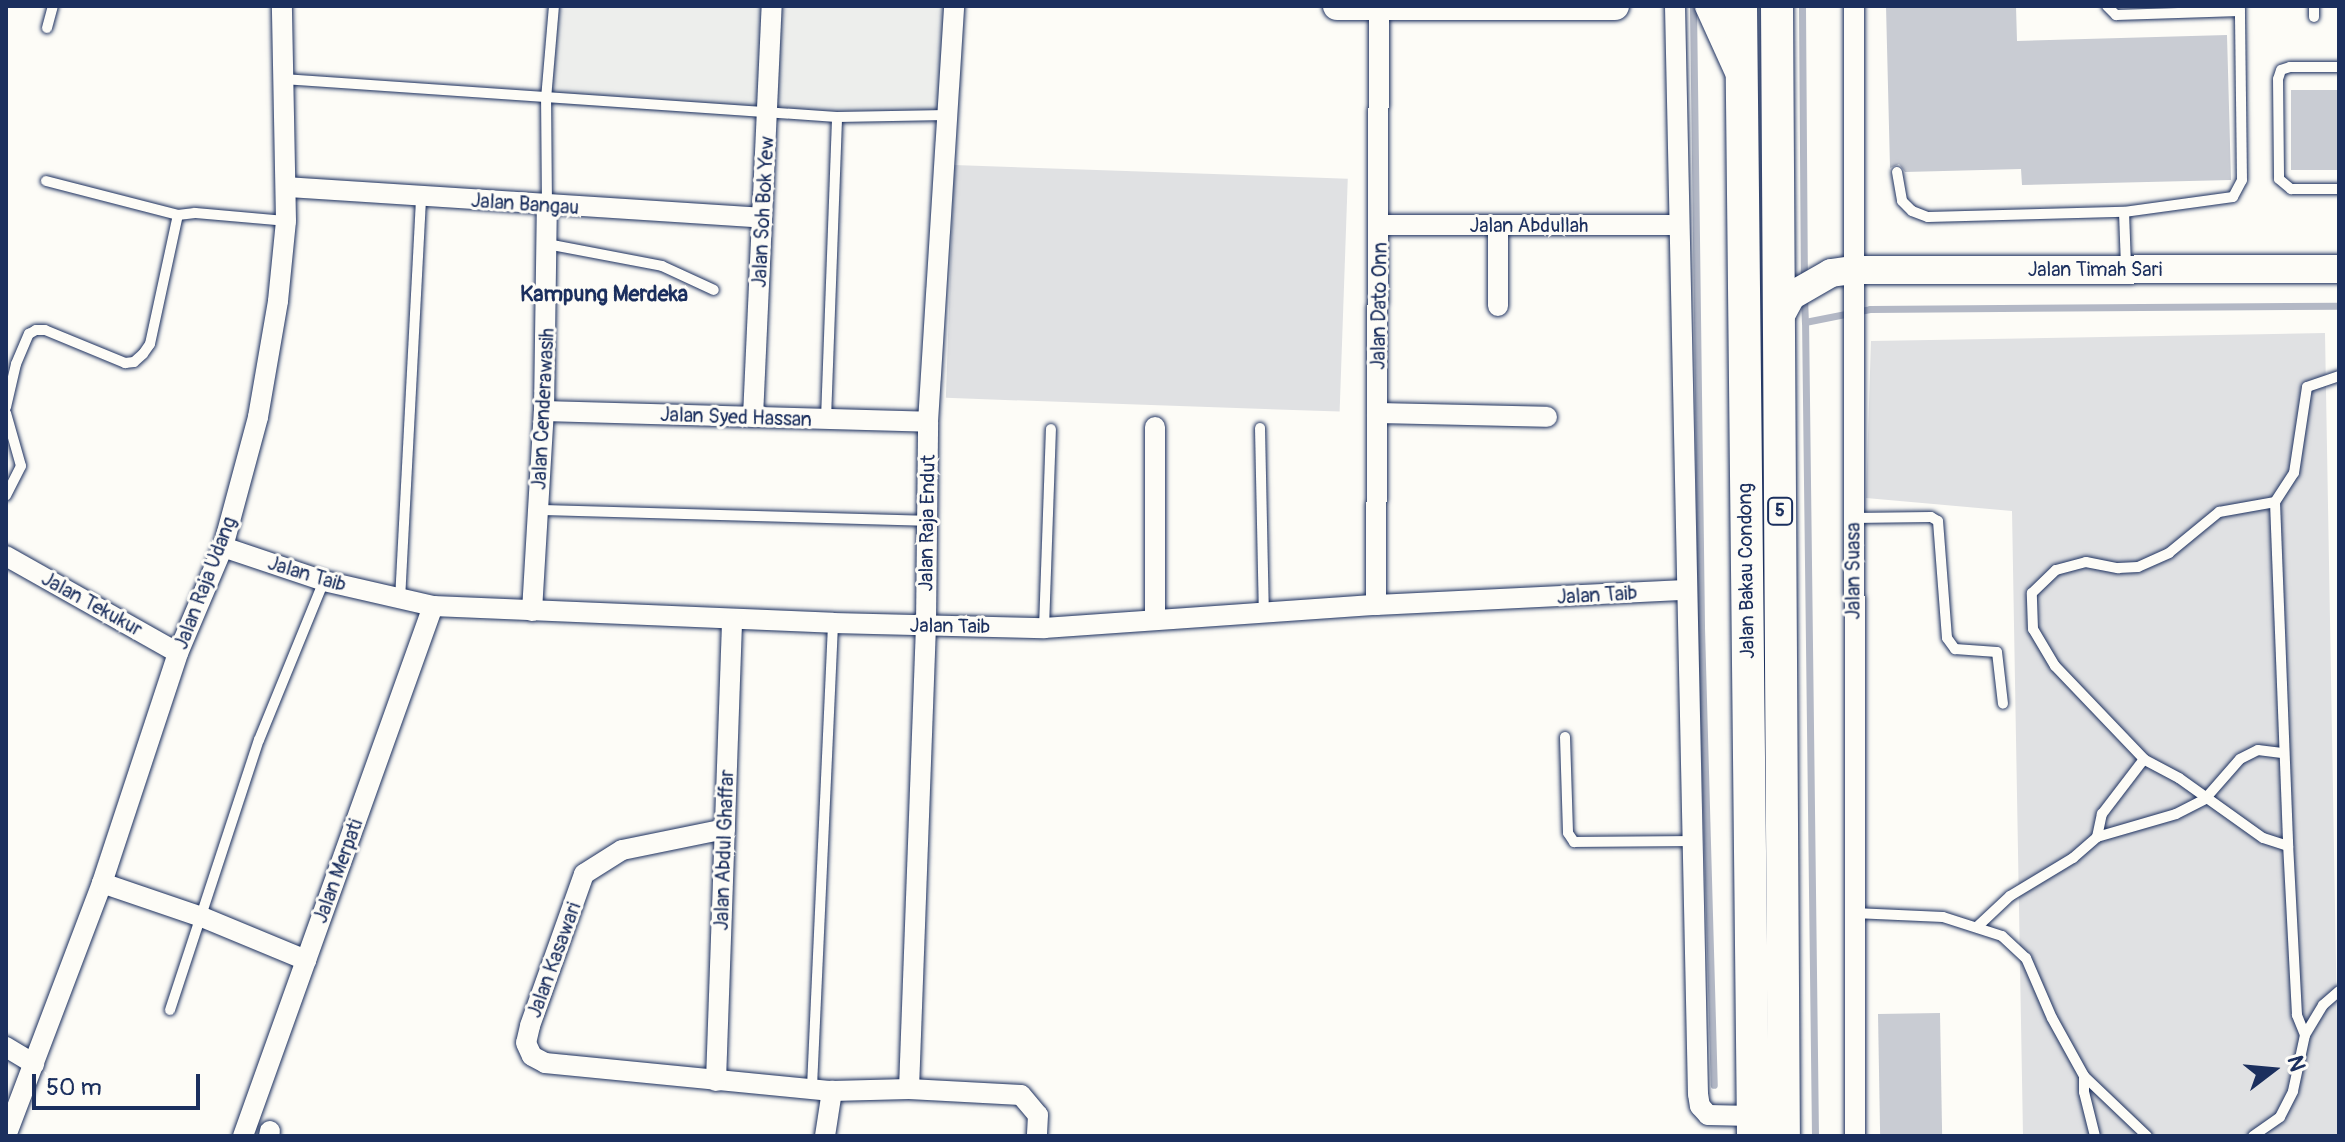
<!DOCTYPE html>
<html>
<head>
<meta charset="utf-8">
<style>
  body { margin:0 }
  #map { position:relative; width:2345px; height:1142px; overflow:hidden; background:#fdfcf7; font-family:Pangolin,sans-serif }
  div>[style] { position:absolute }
  .built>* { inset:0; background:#edeeec }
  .green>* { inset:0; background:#e0e1e3; transform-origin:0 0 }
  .stream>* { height:7px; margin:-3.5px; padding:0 3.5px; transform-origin:3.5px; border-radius:3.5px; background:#b3b8c5 }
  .building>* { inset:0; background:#c9ccd3; transform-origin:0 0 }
  .roads { filter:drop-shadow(0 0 2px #1b2f5e) drop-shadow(0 0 2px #1b2f5e) }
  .lane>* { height:10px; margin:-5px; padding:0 5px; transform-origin:5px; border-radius:5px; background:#fdfcf7 }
  .street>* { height:20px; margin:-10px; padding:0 10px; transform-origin:10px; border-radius:10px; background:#fdfcf7 }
  .secondary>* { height:28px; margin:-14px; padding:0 14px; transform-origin:14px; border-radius:14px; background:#fdfcf7 }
  .primary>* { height:32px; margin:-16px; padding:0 16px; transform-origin:16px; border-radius:16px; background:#fdfcf7 }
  span { translate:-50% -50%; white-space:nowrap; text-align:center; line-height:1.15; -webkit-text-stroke:6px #fdfcf7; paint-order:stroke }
  .shield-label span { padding:2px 6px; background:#fdfcf7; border:2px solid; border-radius:6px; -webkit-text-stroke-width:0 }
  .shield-label { font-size:18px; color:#1b2f5e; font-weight:700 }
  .street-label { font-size:20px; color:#1b2f5e }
  .neighbourhood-label { font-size:22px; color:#1b2f5e; font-weight:700 }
  .frame { position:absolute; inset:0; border:8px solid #1b2f5e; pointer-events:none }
  .north { position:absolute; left:2233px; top:1030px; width:80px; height:80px; -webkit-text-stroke:6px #fdfcf7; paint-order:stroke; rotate:74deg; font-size:22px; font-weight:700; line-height:32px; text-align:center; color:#1b2f5e }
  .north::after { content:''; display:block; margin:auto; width:28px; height:36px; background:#1b2f5e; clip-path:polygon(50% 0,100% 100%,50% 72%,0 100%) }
  .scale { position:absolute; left:32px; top:1074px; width:168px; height:36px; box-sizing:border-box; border:4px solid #1b2f5e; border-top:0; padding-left:10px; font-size:24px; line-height:28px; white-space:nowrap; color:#1b2f5e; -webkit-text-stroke:6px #fdfcf7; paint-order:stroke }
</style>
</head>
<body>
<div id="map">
  <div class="built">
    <div style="clip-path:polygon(549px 6px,962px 6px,955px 120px,828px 121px,540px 104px)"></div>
  </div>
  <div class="green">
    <div style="left:954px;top:165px;width:394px;height:233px;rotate:2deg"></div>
    <div style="clip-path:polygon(2325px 333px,2339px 1136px,2023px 1136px,2012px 511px,1866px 498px,1871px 341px)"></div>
  </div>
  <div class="stream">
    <div style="left:1693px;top:6px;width:622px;rotate:89.26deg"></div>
    <div style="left:1701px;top:628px;width:457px;rotate:88.4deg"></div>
    <div style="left:1802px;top:6px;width:274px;rotate:89.6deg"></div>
    <div style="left:1804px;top:296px;width:26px;rotate:88deg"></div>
    <div style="left:1815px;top:1136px;width:814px;rotate:-90.7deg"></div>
    <div style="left:1805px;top:322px;width:66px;rotate:-11.3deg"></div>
    <div style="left:1870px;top:309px;width:469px;rotate:-0.4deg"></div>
  </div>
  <div class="building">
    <div style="clip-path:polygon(1886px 6px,2016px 6px,2017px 41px,2227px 35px,2231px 180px,2022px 185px,2021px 169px,1905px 172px,1899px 164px,1890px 168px)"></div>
    <div style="left:2339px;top:90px;width:80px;height:48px;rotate:90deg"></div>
    <div style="left:1940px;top:1013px;width:123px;height:62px;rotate:89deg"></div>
  </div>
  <div class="roads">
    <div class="lane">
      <div style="left:2107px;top:6px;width:13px;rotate:45deg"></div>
      <div style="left:2116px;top:15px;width:124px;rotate:-1.8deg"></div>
      <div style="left:2314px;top:17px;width:11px;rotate:-90deg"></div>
      <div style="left:47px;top:28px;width:23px;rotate:-75deg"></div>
      <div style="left:2339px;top:67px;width:49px;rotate:180deg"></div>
      <div style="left:2290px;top:67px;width:9px;rotate:162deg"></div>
      <div style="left:2281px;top:70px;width:9px;rotate:108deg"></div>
      <div style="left:2278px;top:79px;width:100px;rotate:89.4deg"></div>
      <div style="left:2279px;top:179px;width:16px;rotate:40deg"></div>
      <div style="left:2291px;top:189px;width:48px"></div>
      <div style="left:283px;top:79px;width:555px;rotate:3.92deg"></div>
      <div style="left:837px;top:117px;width:110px;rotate:-1deg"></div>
      <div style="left:1897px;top:172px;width:29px;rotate:80deg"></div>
      <div style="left:1902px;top:201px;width:14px;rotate:45deg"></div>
      <div style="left:1912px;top:211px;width:17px;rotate:21deg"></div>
      <div style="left:1928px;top:217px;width:196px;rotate:-1.5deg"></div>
      <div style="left:2124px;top:212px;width:110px;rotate:-7.8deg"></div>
      <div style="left:2233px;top:197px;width:19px;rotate:-62deg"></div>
      <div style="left:2242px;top:180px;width:174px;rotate:-90.7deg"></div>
      <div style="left:46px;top:181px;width:136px;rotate:14.4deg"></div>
      <div style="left:547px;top:207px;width:108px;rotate:-90.5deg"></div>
      <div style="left:546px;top:99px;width:93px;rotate:-85.1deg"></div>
      <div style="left:2124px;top:212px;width:55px;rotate:87.9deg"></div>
      <div style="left:547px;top:244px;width:117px;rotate:10.8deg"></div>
      <div style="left:662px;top:266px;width:57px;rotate:24.8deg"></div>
      <div style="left:6px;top:407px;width:44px;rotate:-76.9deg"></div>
      <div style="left:16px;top:364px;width:33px;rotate:-67deg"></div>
      <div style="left:29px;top:334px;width:8px;rotate:-30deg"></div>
      <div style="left:36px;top:330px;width:9px"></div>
      <div style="left:45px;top:330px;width:87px;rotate:22.4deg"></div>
      <div style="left:125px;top:363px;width:9px;rotate:-6deg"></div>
      <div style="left:134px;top:362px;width:12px;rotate:-42deg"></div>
      <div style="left:143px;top:354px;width:12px;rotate:-55deg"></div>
      <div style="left:150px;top:344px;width:132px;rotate:-77.8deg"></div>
      <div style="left:178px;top:215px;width:17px;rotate:-7deg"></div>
      <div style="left:195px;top:213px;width:91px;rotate:5deg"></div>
      <div style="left:6px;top:413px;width:55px;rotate:74.2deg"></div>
      <div style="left:21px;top:466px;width:33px;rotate:117deg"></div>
      <div style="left:826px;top:419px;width:302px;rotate:-87.9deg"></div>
      <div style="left:1260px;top:428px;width:185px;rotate:88.8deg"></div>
      <div style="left:2275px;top:502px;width:344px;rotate:87.8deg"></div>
      <div style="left:539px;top:510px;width:389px;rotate:1.6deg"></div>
      <div style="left:1853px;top:518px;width:78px;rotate:-0.7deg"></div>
      <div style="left:1931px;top:517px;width:8px;rotate:30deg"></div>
      <div style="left:1938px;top:521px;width:117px;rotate:85.6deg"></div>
      <div style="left:1947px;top:638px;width:14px;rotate:54deg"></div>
      <div style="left:1955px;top:649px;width:42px;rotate:4.1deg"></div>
      <div style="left:1997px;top:652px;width:52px;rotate:83.4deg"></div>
      <div style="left:400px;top:600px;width:404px;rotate:-87deg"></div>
      <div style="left:1044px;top:628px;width:199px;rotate:-88deg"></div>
      <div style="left:1565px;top:737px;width:96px;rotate:88.2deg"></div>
      <div style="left:1568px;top:833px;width:11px;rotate:56deg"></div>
      <div style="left:1574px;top:842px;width:118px;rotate:-0.5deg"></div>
      <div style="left:2097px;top:837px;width:82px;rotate:-16.2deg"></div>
      <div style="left:2176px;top:814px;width:33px;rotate:-27deg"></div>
      <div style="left:2205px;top:799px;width:53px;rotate:-48.8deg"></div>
      <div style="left:2240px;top:759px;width:20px;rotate:-27deg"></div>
      <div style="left:2258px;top:750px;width:26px;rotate:7deg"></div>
      <div style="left:1854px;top:913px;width:89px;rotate:2.6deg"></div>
      <div style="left:1943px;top:917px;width:62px;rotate:17.9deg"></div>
      <div style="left:2002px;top:936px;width:33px;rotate:43deg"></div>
      <div style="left:2026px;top:958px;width:65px;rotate:66.6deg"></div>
      <div style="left:2052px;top:1018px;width:66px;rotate:61.1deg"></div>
      <div style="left:2084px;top:1076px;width:87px;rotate:43.6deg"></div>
      <div style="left:1978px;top:926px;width:44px;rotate:-43.2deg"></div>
      <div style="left:2010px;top:896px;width:74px;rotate:-31.1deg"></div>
      <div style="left:2073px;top:858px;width:32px;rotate:-41deg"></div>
      <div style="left:2097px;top:837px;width:24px;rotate:-78deg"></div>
      <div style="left:2102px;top:814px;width:69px;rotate:-52.6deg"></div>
      <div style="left:170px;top:1010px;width:284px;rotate:-71.8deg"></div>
      <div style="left:259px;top:740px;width:172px;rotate:-67.8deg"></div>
      <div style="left:2305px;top:1035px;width:22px;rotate:-112deg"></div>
      <div style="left:2297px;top:1015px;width:169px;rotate:-93deg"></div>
      <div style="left:2288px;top:846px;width:26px;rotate:-162deg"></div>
      <div style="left:2263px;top:838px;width:103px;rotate:-144.5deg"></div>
      <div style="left:2179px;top:778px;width:40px;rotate:-152deg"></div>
      <div style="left:2144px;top:759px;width:129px;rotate:-133.7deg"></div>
      <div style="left:2055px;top:666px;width:43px;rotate:-120.7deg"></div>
      <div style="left:2033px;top:629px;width:36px;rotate:-92deg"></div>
      <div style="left:2032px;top:593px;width:33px;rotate:-44deg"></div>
      <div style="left:2056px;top:570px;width:31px;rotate:-15deg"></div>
      <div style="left:2086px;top:562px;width:33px;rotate:11deg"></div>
      <div style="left:2118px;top:568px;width:20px;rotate:-3deg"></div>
      <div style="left:2138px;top:567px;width:34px;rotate:-24deg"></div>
      <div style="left:2169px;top:553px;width:65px;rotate:-39.4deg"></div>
      <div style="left:2219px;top:512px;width:57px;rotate:-10.1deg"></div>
      <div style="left:2275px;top:502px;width:35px;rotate:-57deg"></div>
      <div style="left:2294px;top:473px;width:87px;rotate:-81.4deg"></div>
      <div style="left:2307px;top:387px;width:34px;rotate:-19deg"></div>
      <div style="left:2084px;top:1076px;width:16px;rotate:90deg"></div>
      <div style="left:2084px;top:1092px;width:45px;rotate:76deg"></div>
      <div style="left:812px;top:1087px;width:464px;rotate:-87.4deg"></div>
      <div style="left:2253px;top:1136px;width:33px;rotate:-35deg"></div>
      <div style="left:2280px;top:1117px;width:29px;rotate:-63deg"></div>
      <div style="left:2293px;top:1091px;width:57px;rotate:-77.9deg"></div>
      <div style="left:2305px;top:1035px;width:35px;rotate:-59deg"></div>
      <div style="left:2323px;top:1005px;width:21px;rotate:-41deg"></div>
    </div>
    <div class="street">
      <div style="left:1675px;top:6px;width:1088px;rotate:88.79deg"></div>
      <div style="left:1698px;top:1094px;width:12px;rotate:81deg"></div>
      <div style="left:1700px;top:1106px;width:12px;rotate:48deg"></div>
      <div style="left:1708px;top:1115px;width:44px;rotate:1.3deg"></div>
      <div style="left:1854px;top:6px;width:1130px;rotate:89.95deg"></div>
      <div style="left:287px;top:187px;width:476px;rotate:3.7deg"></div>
      <div style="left:1380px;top:225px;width:299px"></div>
      <div style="left:1498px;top:225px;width:81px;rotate:90deg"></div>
      <div style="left:544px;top:411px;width:384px;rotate:1.6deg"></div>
      <div style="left:1377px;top:413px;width:170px;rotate:1.3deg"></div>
      <div style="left:753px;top:417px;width:411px;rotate:-87.4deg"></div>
      <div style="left:223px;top:547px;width:107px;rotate:18.6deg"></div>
      <div style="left:324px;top:581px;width:112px;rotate:12.9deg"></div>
      <div style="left:433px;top:606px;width:400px;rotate:2.4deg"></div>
      <div style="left:833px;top:623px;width:211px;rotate:1.4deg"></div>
      <div style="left:1044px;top:628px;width:333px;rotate:-4deg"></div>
      <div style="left:1376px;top:605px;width:310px;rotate:-2.8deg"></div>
      <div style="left:6px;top:556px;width:197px;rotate:29.4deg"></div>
      <div style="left:1376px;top:605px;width:597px;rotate:-89.71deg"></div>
      <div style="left:532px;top:611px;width:200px;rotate:-86.6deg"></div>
      <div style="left:544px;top:411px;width:204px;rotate:-89.2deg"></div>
      <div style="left:1155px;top:619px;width:192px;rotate:-90deg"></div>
      <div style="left:725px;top:829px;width:105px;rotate:168.5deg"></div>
      <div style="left:622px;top:850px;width:45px;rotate:147.7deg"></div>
      <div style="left:584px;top:874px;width:161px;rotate:109.6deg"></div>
      <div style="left:530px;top:1026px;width:17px;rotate:103deg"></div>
      <div style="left:526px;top:1043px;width:14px;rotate:65deg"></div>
      <div style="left:532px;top:1056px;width:15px;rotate:28deg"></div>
      <div style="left:545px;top:1063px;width:288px;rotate:5.6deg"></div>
      <div style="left:832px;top:1091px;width:77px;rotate:-1.5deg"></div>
      <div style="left:909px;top:1089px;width:112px;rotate:3.1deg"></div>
      <div style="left:1021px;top:1095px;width:26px;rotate:50deg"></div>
      <div style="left:1038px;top:1115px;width:21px;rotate:93deg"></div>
      <div style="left:102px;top:883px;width:106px;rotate:18.8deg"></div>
      <div style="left:202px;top:917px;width:113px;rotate:22.5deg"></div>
      <div style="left:6px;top:1047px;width:33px;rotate:31deg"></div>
      <div style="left:716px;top:1081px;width:461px;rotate:-88deg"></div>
      <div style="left:909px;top:1089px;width:464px;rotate:-87.9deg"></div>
      <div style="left:926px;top:625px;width:203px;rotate:-89.4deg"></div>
      <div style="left:928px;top:422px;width:417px;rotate:-86.4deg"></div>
      <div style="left:6px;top:1136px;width:271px;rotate:-69.2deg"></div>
      <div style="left:102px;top:883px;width:242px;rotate:-71.7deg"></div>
      <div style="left:178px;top:653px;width:115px;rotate:-67deg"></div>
      <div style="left:223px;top:547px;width:135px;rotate:-74.9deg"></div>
      <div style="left:258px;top:417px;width:118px;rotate:-80.2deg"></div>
      <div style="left:278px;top:301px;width:80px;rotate:-84.3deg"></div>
      <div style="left:286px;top:221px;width:215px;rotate:-91.1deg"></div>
      <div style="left:243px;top:1136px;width:563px;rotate:-70.28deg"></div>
      <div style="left:269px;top:1136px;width:5px;rotate:-79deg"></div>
      <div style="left:825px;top:1136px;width:46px;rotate:-81.2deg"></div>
    </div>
    <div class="secondary">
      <div style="left:1337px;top:6px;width:278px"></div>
      <div style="left:1709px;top:6px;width:70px;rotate:65.6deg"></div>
      <div style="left:1780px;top:317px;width:24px;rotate:-62deg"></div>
      <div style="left:1791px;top:296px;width:46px;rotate:-29.9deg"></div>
      <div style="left:1831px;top:273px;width:21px;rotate:-8deg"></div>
      <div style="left:1852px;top:270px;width:487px;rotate:-0.1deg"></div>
    </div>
    <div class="primary">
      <div style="left:1741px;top:6px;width:1130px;rotate:89.39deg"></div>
      <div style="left:1777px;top:6px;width:1130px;rotate:89.65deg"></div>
    </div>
  </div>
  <div class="shield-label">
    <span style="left:1780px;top:511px">5</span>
  </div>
  <div class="street-label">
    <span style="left:525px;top:204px;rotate:4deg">Jalan Bangau</span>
    <span style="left:763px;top:212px;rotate:-87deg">Jalan Soh Bok Yew</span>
    <span style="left:1529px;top:225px">Jalan Abdullah</span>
    <span style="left:2095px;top:269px">Jalan Timah Sari</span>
    <span style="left:1379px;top:306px;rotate:-89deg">Jalan Dato Onn</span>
    <span style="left:543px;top:409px;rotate:-87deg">Jalan Cenderawasih</span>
    <span style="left:736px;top:417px;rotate:2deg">Jalan Syed Hassan</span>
    <span style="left:927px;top:523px;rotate:-89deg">Jalan Raja Endut</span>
    <span style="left:1746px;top:571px;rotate:-91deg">Jalan Bakau Condong</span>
    <span style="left:1853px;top:571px;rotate:-90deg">Jalan Suasa</span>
    <span style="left:307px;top:574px;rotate:17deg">Jalan Taib</span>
    <span style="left:205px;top:583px;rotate:-69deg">Jalan Raja Udang</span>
    <span style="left:1597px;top:595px;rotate:-3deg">Jalan Taib</span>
    <span style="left:92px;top:604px;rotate:29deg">Jalan Tekukur</span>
    <span style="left:950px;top:626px;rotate:1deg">Jalan Taib</span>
    <span style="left:724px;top:850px;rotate:-88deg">Jalan Abdul Ghaffar</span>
    <span style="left:338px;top:871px;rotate:-70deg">Jalan Merpati</span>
    <span style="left:554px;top:960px;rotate:-70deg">Jalan Kasawari</span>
  </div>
  <div class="neighbourhood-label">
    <span style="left:604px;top:295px">Kampung Merdeka</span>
  </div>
  <div class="frame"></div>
  <div class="north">N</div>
  <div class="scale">50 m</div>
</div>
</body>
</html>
